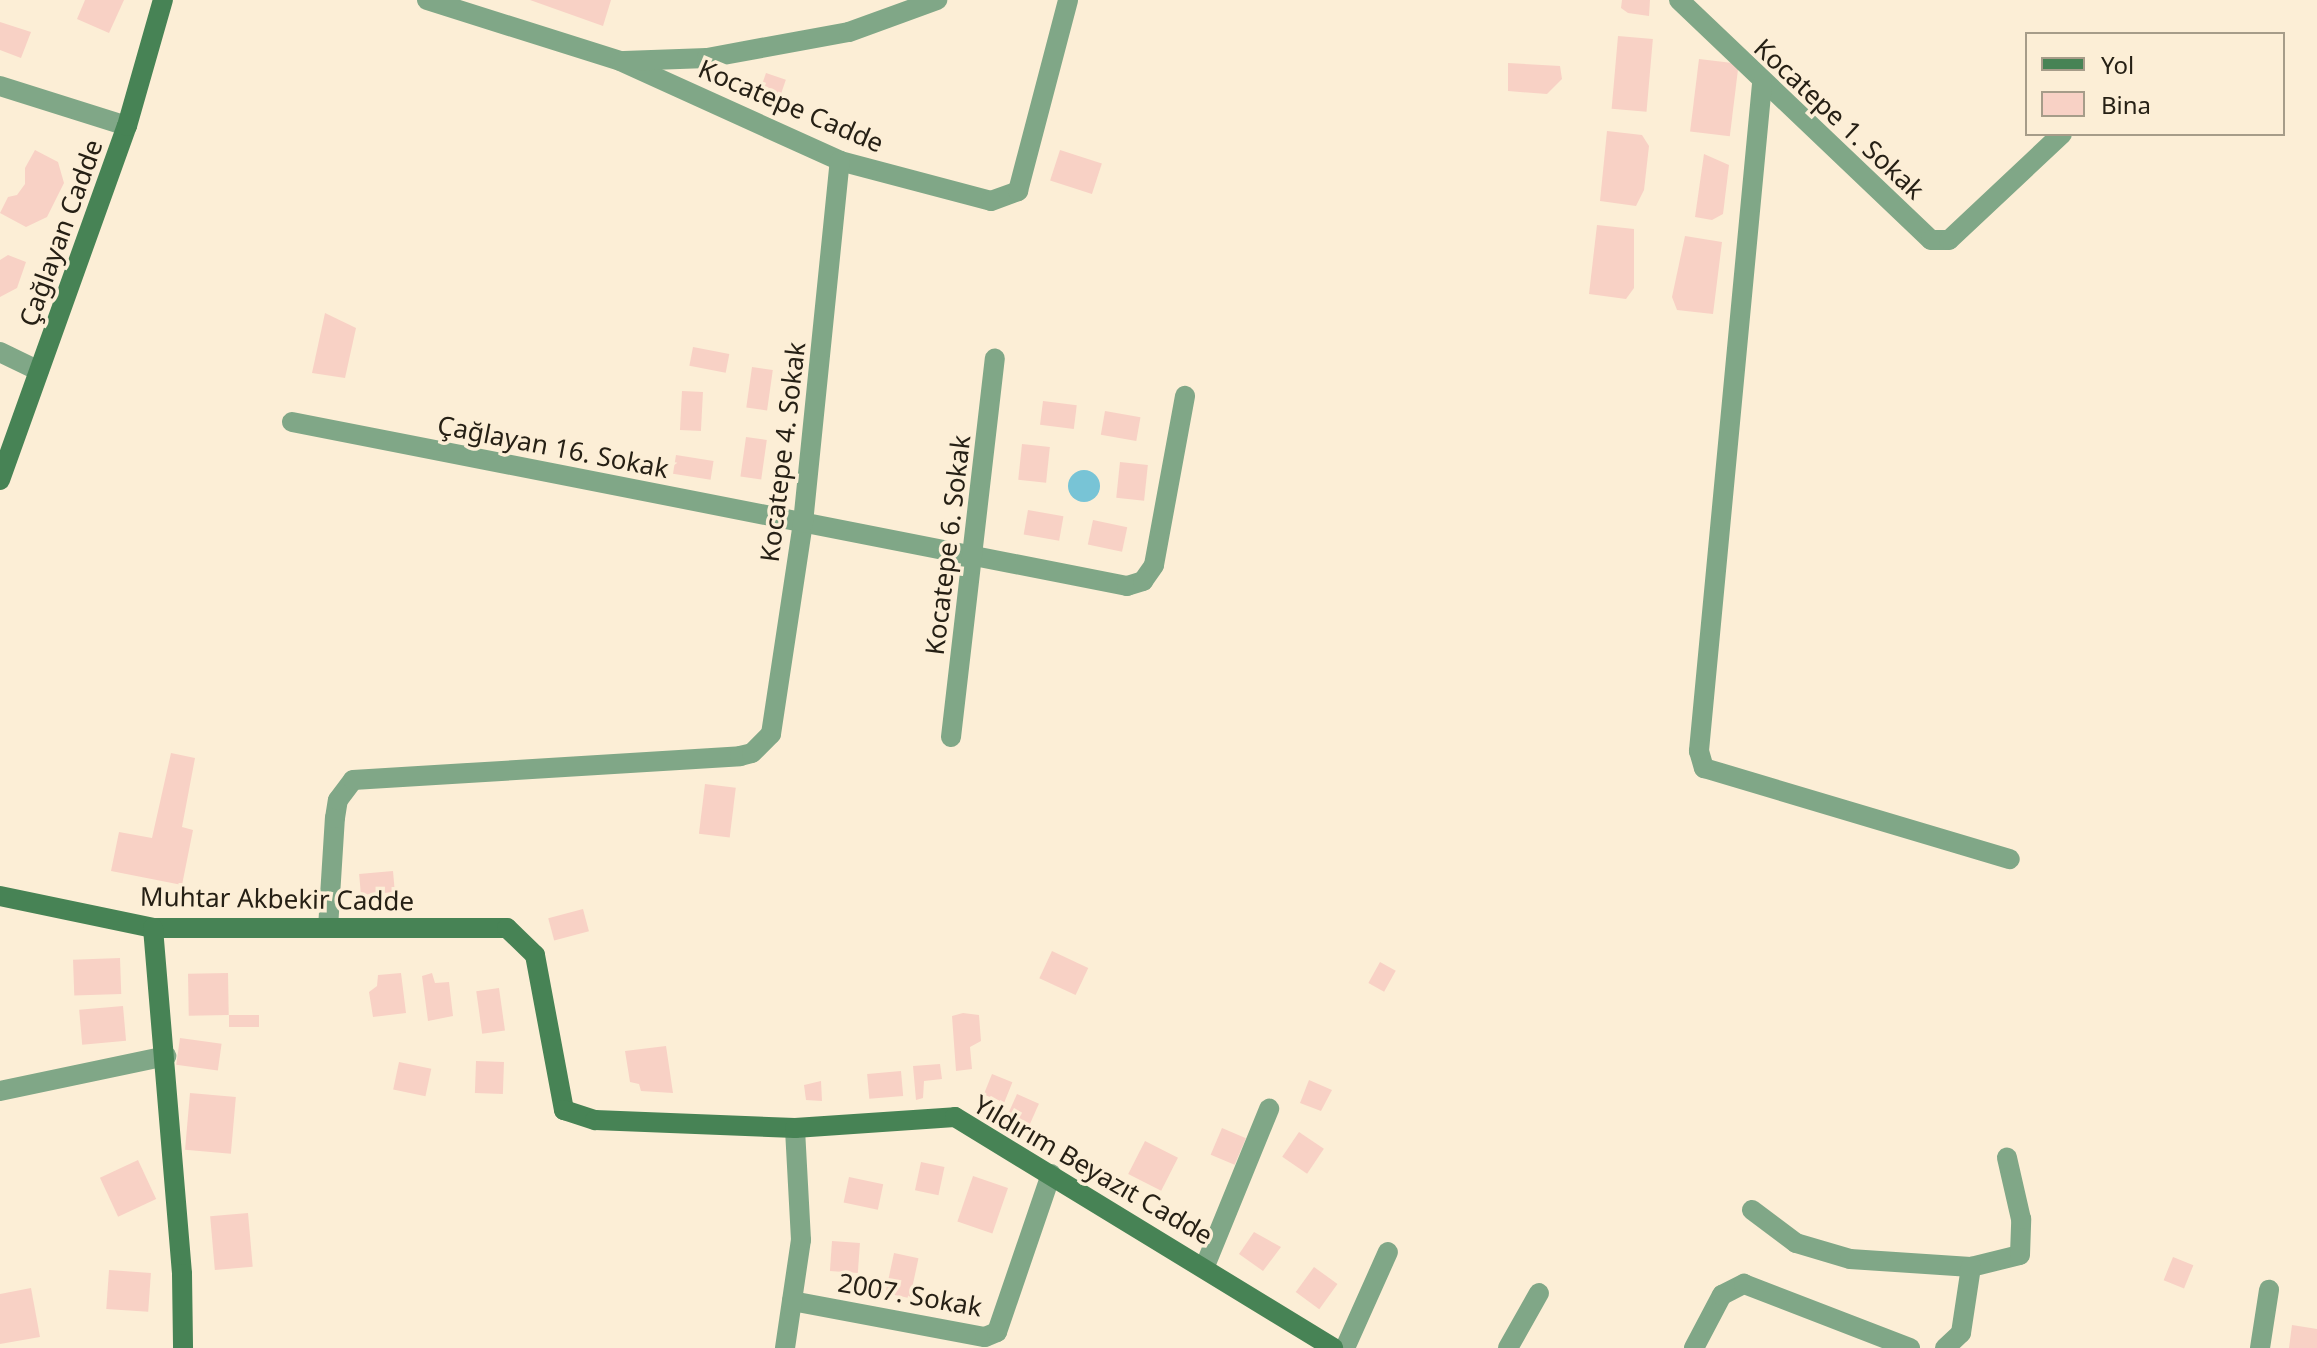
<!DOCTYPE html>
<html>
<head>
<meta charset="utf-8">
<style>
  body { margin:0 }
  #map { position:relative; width:2317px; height:1348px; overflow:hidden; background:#fceed6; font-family:"Noto Sans",sans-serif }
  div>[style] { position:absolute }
  .water>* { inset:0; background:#78c4d6 }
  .round { border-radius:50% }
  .building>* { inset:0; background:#f8d1c5; transform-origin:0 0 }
  .street>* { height:20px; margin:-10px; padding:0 10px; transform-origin:10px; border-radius:10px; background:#80a787 }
  .secondary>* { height:20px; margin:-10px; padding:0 10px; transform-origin:10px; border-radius:10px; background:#478355 }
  span { translate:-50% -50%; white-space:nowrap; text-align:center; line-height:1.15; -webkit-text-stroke:7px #fceed6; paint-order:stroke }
  .street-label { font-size:26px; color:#262015 }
  .legend { position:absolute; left:2025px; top:32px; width:260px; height:104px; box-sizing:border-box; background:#fceed6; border:2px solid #a69c89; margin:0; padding:10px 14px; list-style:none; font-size:24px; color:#262015 }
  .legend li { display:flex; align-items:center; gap:16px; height:40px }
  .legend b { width:40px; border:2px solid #a69c89 }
</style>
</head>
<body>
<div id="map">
  <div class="water">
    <div class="round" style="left:1068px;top:470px;width:32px;height:32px"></div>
  </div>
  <div class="building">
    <div style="clip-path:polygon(85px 0,124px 0,109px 33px,77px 19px)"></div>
    <div style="clip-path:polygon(530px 0,611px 0,603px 26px)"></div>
    <div style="clip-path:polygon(1622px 0,1650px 0,1649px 16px,1628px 13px,1621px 8px)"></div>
    <div style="clip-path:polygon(0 22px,31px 32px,21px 58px,0 50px)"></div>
    <div style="left:1618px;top:36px;width:35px;height:73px;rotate:5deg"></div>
    <div style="left:1699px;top:59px;width:40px;height:73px;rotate:7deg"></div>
    <div style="clip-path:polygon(1508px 63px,1560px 66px,1562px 79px,1547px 94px,1508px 91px)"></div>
    <div style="left:766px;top:73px;width:21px;height:25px;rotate:19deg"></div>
    <div style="clip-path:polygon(1607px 131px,1642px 135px,1649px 146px,1644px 190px,1636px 206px,1600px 201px)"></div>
    <div style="clip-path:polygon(35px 150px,58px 162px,64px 183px,47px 217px,26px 227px,0 213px,8px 197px,17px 195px,25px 184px,25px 168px)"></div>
    <div style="left:1060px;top:150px;width:44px;height:32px;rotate:18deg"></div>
    <div style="clip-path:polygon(1704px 154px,1729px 165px,1723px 214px,1712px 220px,1695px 217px)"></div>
    <div style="clip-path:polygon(1597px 225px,1634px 229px,1634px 288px,1626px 299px,1589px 294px)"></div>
    <div style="clip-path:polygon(1685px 236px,1722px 242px,1713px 314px,1677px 310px,1672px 297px)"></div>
    <div style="clip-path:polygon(8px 255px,26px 262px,17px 288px,0 297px,0 260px)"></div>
    <div style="clip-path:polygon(325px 313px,356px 328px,345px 378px,312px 373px)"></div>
    <div style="left:693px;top:347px;width:37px;height:19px;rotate:11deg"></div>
    <div style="left:752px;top:367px;width:21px;height:41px;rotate:8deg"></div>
    <div style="left:682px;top:391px;width:21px;height:39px;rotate:3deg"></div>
    <div style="left:1043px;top:401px;width:34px;height:24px;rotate:7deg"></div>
    <div style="left:1105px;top:411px;width:36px;height:24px;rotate:10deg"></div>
    <div style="left:746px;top:437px;width:21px;height:40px;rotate:8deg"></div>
    <div style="left:1022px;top:444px;width:28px;height:36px;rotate:6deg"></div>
    <div style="left:676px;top:455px;width:38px;height:19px;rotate:9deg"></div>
    <div style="left:1120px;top:462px;width:28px;height:36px;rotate:6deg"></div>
    <div style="left:1028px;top:510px;width:36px;height:25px;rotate:10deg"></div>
    <div style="left:1093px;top:520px;width:35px;height:25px;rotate:12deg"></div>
    <div style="clip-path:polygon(171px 753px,195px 758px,182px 827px,193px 830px,182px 885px,111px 871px,119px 832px,152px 838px)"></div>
    <div style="left:705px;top:784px;width:31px;height:50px;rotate:7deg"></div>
    <div style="left:393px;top:871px;width:21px;height:34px;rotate:85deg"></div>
    <div style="left:583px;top:909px;width:23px;height:36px;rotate:75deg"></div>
    <div style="left:1052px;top:951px;width:40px;height:30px;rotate:25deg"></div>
    <div style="left:120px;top:958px;width:36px;height:47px;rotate:88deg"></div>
    <div style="left:1380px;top:962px;width:18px;height:24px;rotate:29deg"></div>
    <div style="left:228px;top:973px;width:42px;height:40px;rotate:89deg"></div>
    <div style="clip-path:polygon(401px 973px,406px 1013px,373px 1017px,369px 992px,377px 986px,378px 975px)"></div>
    <div style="clip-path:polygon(432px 973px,435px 983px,449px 982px,453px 1016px,428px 1021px,422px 976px)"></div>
    <div style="left:499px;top:988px;width:43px;height:23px;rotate:82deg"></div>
    <div style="left:123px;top:1006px;width:35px;height:44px;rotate:85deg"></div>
    <div style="clip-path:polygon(963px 1013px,979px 1015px,981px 1041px,970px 1047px,972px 1069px,956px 1071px,952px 1016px)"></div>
    <div style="left:229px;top:1015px;width:30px;height:12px"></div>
    <div style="left:180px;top:1038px;width:42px;height:27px;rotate:8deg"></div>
    <div style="clip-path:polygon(666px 1046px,673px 1093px,641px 1091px,639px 1084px,630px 1082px,625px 1051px)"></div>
    <div style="left:476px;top:1061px;width:28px;height:32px;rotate:2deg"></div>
    <div style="left:399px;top:1062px;width:33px;height:28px;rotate:12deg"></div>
    <div style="clip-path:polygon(940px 1064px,942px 1079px,924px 1081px,923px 1098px,916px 1100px,913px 1066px)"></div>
    <div style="left:901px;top:1071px;width:25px;height:34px;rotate:85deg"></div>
    <div style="left:992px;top:1074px;width:22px;height:22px;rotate:22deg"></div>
    <div style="clip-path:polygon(1309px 1080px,1332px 1090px,1321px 1111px,1300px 1103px)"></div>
    <div style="clip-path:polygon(821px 1081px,822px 1101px,806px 1100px,804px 1085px)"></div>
    <div style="left:190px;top:1093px;width:46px;height:57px;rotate:5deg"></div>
    <div style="left:1017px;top:1094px;width:24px;height:32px;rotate:24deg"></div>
    <div style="left:1222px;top:1128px;width:26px;height:29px;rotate:23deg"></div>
    <div style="left:1299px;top:1132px;width:30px;height:30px;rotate:34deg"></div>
    <div style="left:1145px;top:1141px;width:37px;height:37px;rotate:27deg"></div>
    <div style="left:138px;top:1160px;width:43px;height:42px;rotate:65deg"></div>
    <div style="left:921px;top:1162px;width:24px;height:29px;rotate:12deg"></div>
    <div style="left:973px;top:1176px;width:37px;height:48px;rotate:19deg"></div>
    <div style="left:849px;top:1177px;width:35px;height:26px;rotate:12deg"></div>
    <div style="left:248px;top:1213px;width:54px;height:38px;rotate:85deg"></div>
    <div style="clip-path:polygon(1254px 1232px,1281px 1247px,1263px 1271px,1239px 1254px)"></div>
    <div style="left:832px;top:1241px;width:28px;height:30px;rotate:4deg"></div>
    <div style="left:894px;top:1253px;width:25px;height:41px;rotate:12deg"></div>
    <div style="left:2173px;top:1257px;width:22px;height:25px;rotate:22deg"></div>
    <div style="left:1314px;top:1267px;width:29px;height:31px;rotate:36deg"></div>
    <div style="left:109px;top:1270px;width:42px;height:39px;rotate:4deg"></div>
    <div style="clip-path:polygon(31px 1288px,40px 1337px,0 1344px,0 1294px)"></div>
    <div style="clip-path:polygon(2292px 1325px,2317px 1329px,2317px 1348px,2289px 1348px)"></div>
  </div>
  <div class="street">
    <div style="left:427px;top:0;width:202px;rotate:17.5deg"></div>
    <div style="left:620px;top:61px;width:242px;rotate:24.4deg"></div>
    <div style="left:840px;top:161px;width:156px;rotate:14.8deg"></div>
    <div style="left:991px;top:201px;width:29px;rotate:-20deg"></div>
    <div style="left:1018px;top:191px;width:197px;rotate:-75.3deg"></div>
    <div style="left:1679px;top:0;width:348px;rotate:43.6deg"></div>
    <div style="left:1931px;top:240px;width:18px"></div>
    <div style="left:1949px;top:240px;width:155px;rotate:-43.2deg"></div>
    <div style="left:624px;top:61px;width:83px;rotate:-2.1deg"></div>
    <div style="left:707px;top:58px;width:144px;rotate:-10.4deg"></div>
    <div style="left:849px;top:32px;width:94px;rotate:-20deg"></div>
    <div style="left:1762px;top:84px;width:670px;rotate:95.4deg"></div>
    <div style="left:1699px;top:751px;width:18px;rotate:74deg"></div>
    <div style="left:1704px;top:768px;width:319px;rotate:16.6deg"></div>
    <div style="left:0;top:86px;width:133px;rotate:17.5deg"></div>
    <div style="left:0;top:352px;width:43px;rotate:26deg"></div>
    <div style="left:292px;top:422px;width:851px;rotate:11.11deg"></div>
    <div style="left:1127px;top:586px;width:17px;rotate:-17deg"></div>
    <div style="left:1143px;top:581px;width:19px;rotate:-55deg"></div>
    <div style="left:1154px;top:565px;width:172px;rotate:-79.6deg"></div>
    <div style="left:951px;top:737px;width:381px;rotate:-83.4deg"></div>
    <div style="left:328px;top:928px;width:110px;rotate:-86.4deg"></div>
    <div style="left:335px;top:818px;width:18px;rotate:-81deg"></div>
    <div style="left:338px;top:800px;width:25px;rotate:-53deg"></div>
    <div style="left:353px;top:780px;width:388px;rotate:-3.5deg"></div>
    <div style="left:740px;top:756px;width:12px;rotate:-14deg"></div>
    <div style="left:752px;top:753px;width:27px;rotate:-45deg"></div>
    <div style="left:771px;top:734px;width:213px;rotate:-81.4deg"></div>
    <div style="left:803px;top:523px;width:364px;rotate:-84.2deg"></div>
    <div style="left:0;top:1091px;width:170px;rotate:-11.9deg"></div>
    <div style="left:1752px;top:1210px;width:55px;rotate:36.9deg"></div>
    <div style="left:1796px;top:1243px;width:56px;rotate:16.5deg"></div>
    <div style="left:1850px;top:1259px;width:121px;rotate:3.8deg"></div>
    <div style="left:1971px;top:1267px;width:50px;rotate:-13.8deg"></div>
    <div style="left:2020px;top:1255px;width:36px;rotate:-88deg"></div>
    <div style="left:2021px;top:1219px;width:63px;rotate:-102.9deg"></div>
    <div style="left:1205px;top:1266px;width:170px;rotate:-67.8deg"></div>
    <div style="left:792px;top:1301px;width:196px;rotate:10.6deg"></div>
    <div style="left:985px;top:1337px;width:13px;rotate:-23deg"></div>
    <div style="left:997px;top:1332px;width:167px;rotate:-71.1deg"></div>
    <div style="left:785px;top:1348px;width:109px;rotate:-81.6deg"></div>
    <div style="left:801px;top:1240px;width:112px;rotate:-93.1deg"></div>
    <div style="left:1345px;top:1348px;width:105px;rotate:-65.9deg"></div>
    <div style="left:1508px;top:1348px;width:63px;rotate:-60.6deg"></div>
    <div style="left:1694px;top:1348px;width:60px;rotate:-62.2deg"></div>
    <div style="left:1722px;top:1295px;width:25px;rotate:-27deg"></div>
    <div style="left:1744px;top:1284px;width:178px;rotate:21.1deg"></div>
    <div style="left:1945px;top:1348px;width:22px;rotate:-43deg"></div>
    <div style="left:1961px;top:1333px;width:67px;rotate:-81.4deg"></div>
    <div style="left:2260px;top:1348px;width:59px;rotate:-81.2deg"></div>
  </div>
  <div class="secondary">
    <div style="left:0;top:480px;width:376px;rotate:-70.3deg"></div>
    <div style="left:127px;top:126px;width:131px;rotate:-74.1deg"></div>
    <div style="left:0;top:896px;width:156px;rotate:11.8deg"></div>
    <div style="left:153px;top:928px;width:354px"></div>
    <div style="left:507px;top:928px;width:39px;rotate:44deg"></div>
    <div style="left:535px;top:955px;width:158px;rotate:79.4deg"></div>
    <div style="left:564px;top:1110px;width:33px;rotate:18deg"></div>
    <div style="left:595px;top:1120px;width:200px;rotate:2.3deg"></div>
    <div style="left:795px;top:1128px;width:160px;rotate:-3.9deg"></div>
    <div style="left:955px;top:1117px;width:443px;rotate:31.4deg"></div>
    <div style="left:153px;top:928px;width:347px;rotate:85.2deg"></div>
    <div style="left:182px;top:1274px;width:74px;rotate:89.2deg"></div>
  </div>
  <div class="street-label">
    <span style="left:791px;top:106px;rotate:23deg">Kocatepe Cadde</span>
    <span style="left:1839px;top:119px;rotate:43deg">Kocatepe 1. Sokak</span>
    <span style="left:61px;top:233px;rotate:-70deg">Çağlayan Cadde</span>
    <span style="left:553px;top:447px;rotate:11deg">Çağlayan 16. Sokak</span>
    <span style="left:783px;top:452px;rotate:-83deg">Kocatepe 4. Sokak</span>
    <span style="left:948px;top:545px;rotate:-83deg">Kocatepe 6. Sokak</span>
    <span style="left:277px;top:899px;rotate:1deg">Muhtar Akbekir Cadde</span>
    <span style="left:1093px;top:1170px;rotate:30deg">Yıldırım Beyazıt Cadde</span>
    <span style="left:910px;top:1295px;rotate:10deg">2007. Sokak</span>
  </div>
  <ul class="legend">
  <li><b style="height:10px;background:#478355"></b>Yol</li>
  <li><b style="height:22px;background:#f8d1c5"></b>Bina</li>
  </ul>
</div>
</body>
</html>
